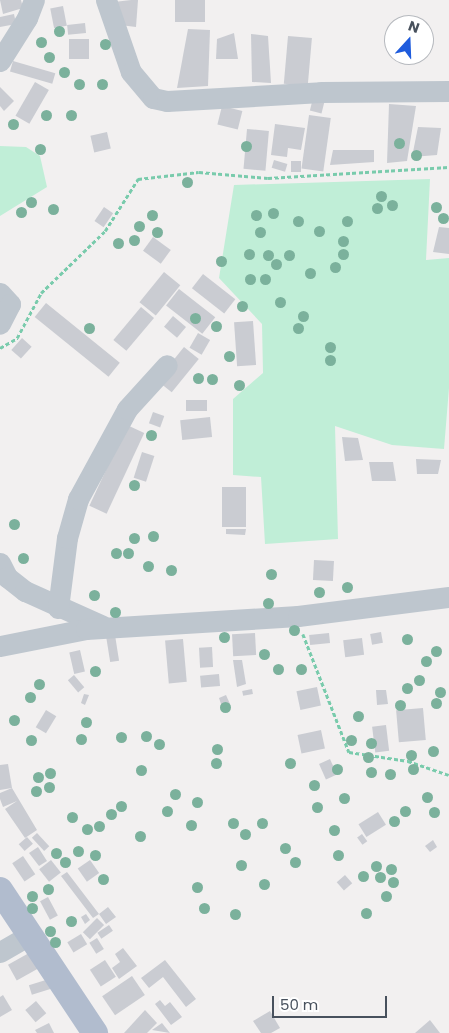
<!DOCTYPE html>
<html>
<head>
<meta charset="utf-8">
<style>
  body { margin:0 }
  #map { position:relative; width:449px; height:1033px; overflow:hidden; background:#f2f0f0; font-family:Poppins,sans-serif }
  div>[style] { position:absolute }
  .green>* { inset:0; background:#c0eed7 }
  .building>* { inset:0; background:#caccd2; transform-origin:0 0 }
  .path>* { height:2.5px; margin-top:-1.25px; transform-origin:0; background:repeating-linear-gradient(90deg,#79cbac 0 4px,transparent 0 6.5px) }
  .minor>* { height:21px; margin:-10.5px; padding:0 10.5px; transform-origin:10.5px; border-radius:10.5px; background:#bec6ce }
  .major>* { height:26px; margin:-13px; padding:0 13px; transform-origin:13px; border-radius:13px; background:#b1bcce }
  .trees>* { width:11px; height:11px; margin:-5.5px; border-radius:50%; background:#7bb19c }
  span { translate:-50% -50%; white-space:nowrap; text-align:center; line-height:1.15; -webkit-text-stroke:4.5px #fff; paint-order:stroke }
  .north { position:absolute; left:384px; top:15px; width:50px; height:50px; box-sizing:border-box; background:#fff; border:1px solid #b6b9be; border-radius:50%; rotate:20deg; font-size:14px; font-weight:700; line-height:20px; text-align:center; color:#48515d }
  .north::after { content:''; display:block; margin:auto; width:18px; height:22px; background:#1f5cdd; clip-path:polygon(50% 0,100% 100%,50% 72%,0 100%) }
  .scale { position:absolute; left:272px; top:996px; width:115px; height:22px; box-sizing:border-box; border:2px solid #48515d; border-top:0; padding-left:6px; font-size:15px; line-height:18px; white-space:nowrap; color:#48515d; -webkit-text-stroke:4px #fff; paint-order:stroke }
</style>
</head>
<body>
<div id="map">
  <div class="green">
    <div style="clip-path:polygon(0 146px,26px 147px,40px 156px,47px 187px,0 216px)"></div>
    <div style="clip-path:polygon(430px 179px,426px 260px,449px 258px,449px 388px,444px 449px,392px 445px,335px 426px,338px 539px,265px 544px,261px 477px,233px 475px,233px 399px,263px 373px,262px 324px,219px 278px,234px 185px)"></div>
  </div>
  <div class="building">
    <div style="clip-path:polygon(0 0,21px 0,23px 8px,3px 14px)"></div>
    <div style="clip-path:polygon(131px 0,138px 0,136px 27px,120px 25px,114px 2px)"></div>
    <div style="left:175px;top:0;width:30px;height:22px"></div>
    <div style="left:63px;top:6px;width:20px;height:13px;rotate:79deg"></div>
    <div style="clip-path:polygon(14px 14px,16px 24px,0 27px,0 17px)"></div>
    <div style="left:85px;top:23px;width:10px;height:18px;rotate:84deg"></div>
    <div style="clip-path:polygon(188px 29px,210px 30px,208px 86px,177px 88px)"></div>
    <div style="clip-path:polygon(234px 33px,238px 59px,216px 59px,217px 39px)"></div>
    <div style="clip-path:polygon(251px 34px,268px 36px,271px 83px,252px 82px)"></div>
    <div style="left:288px;top:36px;width:24px;height:48px;rotate:5deg"></div>
    <div style="left:69px;top:39px;width:20px;height:20px"></div>
    <div style="left:13px;top:61px;width:44px;height:11px;rotate:16deg"></div>
    <div style="left:35px;top:82px;width:16px;height:39px;rotate:30deg"></div>
    <div style="clip-path:polygon(0 87px,14px 101px,4px 111px,0 106px)"></div>
    <div style="left:313px;top:98px;width:12px;height:13px;rotate:14deg"></div>
    <div style="clip-path:polygon(389px 104px,416px 106px,407px 161px,387px 163px)"></div>
    <div style="left:222px;top:106px;width:21px;height:19px;rotate:14deg"></div>
    <div style="left:309px;top:115px;width:22px;height:54px;rotate:8deg"></div>
    <div style="clip-path:polygon(275px 124px,305px 128px,301px 150px,288px 148px,287px 157px,271px 155px)"></div>
    <div style="clip-path:polygon(418px 127px,441px 128px,437px 155px,412px 157px)"></div>
    <div style="left:247px;top:129px;width:22px;height:40px;rotate:5deg"></div>
    <div style="left:107px;top:132px;width:17px;height:17px;rotate:77deg"></div>
    <div style="clip-path:polygon(333px 150px,374px 150px,374px 162px,330px 165px)"></div>
    <div style="left:274px;top:160px;width:14px;height:8px;rotate:17deg"></div>
    <div style="left:291px;top:161px;width:10px;height:11px"></div>
    <div style="left:104px;top:207px;width:11px;height:17px;rotate:34deg"></div>
    <div style="clip-path:polygon(439px 227px,449px 228px,449px 254px,433px 252px)"></div>
    <div style="left:153px;top:237px;width:22px;height:17px;rotate:36deg"></div>
    <div style="left:164px;top:272px;width:21px;height:39px;rotate:39deg"></div>
    <div style="left:203px;top:274px;width:41px;height:18px;rotate:38deg"></div>
    <div style="left:179px;top:289px;width:46px;height:21px;rotate:38deg"></div>
    <div style="left:46px;top:303px;width:95px;height:18px;rotate:39deg"></div>
    <div style="left:141px;top:307px;width:17px;height:43px;rotate:40deg"></div>
    <div style="left:173px;top:316px;width:17px;height:14px;rotate:40deg"></div>
    <div style="left:253px;top:321px;width:44px;height:19px;rotate:86deg"></div>
    <div style="left:198px;top:333px;width:14px;height:17px;rotate:30deg"></div>
    <div style="left:22px;top:338px;width:13px;height:16px;rotate:42deg"></div>
    <div style="left:184px;top:347px;width:19px;height:43px;rotate:39deg"></div>
    <div style="left:207px;top:400px;width:11px;height:21px;rotate:90deg"></div>
    <div style="left:153px;top:412px;width:12px;height:12px;rotate:20deg"></div>
    <div style="left:210px;top:417px;width:20px;height:30px;rotate:84deg"></div>
    <div style="left:127px;top:425px;width:19px;height:89px;rotate:25deg"></div>
    <div style="clip-path:polygon(342px 437px,358px 438px,363px 460px,345px 461px)"></div>
    <div style="left:142px;top:452px;width:13px;height:27px;rotate:18deg"></div>
    <div style="clip-path:polygon(416px 459px,441px 460px,438px 474px,417px 474px)"></div>
    <div style="clip-path:polygon(369px 462px,393px 462px,396px 481px,372px 481px)"></div>
    <div style="left:222px;top:487px;width:24px;height:40px"></div>
    <div style="clip-path:polygon(226px 529px,246px 529px,245px 535px,226px 534px)"></div>
    <div style="left:314px;top:560px;width:20px;height:20px;rotate:3deg"></div>
    <div style="left:381px;top:632px;width:11px;height:11px;rotate:80deg"></div>
    <div style="left:255px;top:633px;width:22px;height:23px;rotate:87deg"></div>
    <div style="left:329px;top:633px;width:10px;height:20px;rotate:84deg"></div>
    <div style="left:115px;top:635px;width:26px;height:9px;rotate:81deg"></div>
    <div style="left:362px;top:638px;width:17px;height:19px;rotate:83deg"></div>
    <div style="left:183px;top:639px;width:43px;height:18px;rotate:85deg"></div>
    <div style="left:212px;top:647px;width:20px;height:13px;rotate:87deg"></div>
    <div style="left:80px;top:650px;width:22px;height:11px;rotate:77deg"></div>
    <div style="clip-path:polygon(233px 660px,242px 660px,246px 684px,237px 687px)"></div>
    <div style="left:219px;top:674px;width:12px;height:19px;rotate:85deg"></div>
    <div style="left:74px;top:675px;width:16px;height:8px;rotate:50deg"></div>
    <div style="left:317px;top:687px;width:19px;height:21px;rotate:78deg"></div>
    <div style="left:252px;top:689px;width:5px;height:10px;rotate:79deg"></div>
    <div style="clip-path:polygon(376px 690px,386px 690px,388px 704px,377px 705px)"></div>
    <div style="clip-path:polygon(84px 694px,89px 695px,85px 705px,81px 703px)"></div>
    <div style="clip-path:polygon(226px 695px,230px 704px,222px 707px,219px 698px)"></div>
    <div style="left:423px;top:708px;width:32px;height:27px;rotate:85deg"></div>
    <div style="left:46px;top:710px;width:12px;height:20px;rotate:31deg"></div>
    <div style="left:386px;top:725px;width:26px;height:14px;rotate:83deg"></div>
    <div style="left:321px;top:730px;width:19px;height:24px;rotate:78deg"></div>
    <div style="left:330px;top:759px;width:17px;height:12px;rotate:66deg"></div>
    <div style="clip-path:polygon(8px 764px,12px 788px,0 790px,0 765px)"></div>
    <div style="clip-path:polygon(12px 788px,37px 830px,25px 838px,5px 809px,17px 801px,3px 807px,0 799px,0 793px)"></div>
    <div style="left:378px;top:812px;width:15px;height:23px;rotate:58deg"></div>
    <div style="left:37px;top:833px;width:18px;height:7px;rotate:47deg"></div>
    <div style="left:362px;top:834px;width:9px;height:6px;rotate:54deg"></div>
    <div style="left:27px;top:837px;width:9px;height:11px;rotate:49deg"></div>
    <div style="clip-path:polygon(433px 840px,437px 847px,430px 852px,425px 846px)"></div>
    <div style="clip-path:polygon(38px 847px,47px 861px,39px 866px,29px 853px)"></div>
    <div style="left:23px;top:856px;width:22px;height:13px;rotate:56deg"></div>
    <div style="left:51px;top:860px;width:16px;height:15px;rotate:52deg"></div>
    <div style="left:90px;top:860px;width:16px;height:15px;rotate:55deg"></div>
    <div style="clip-path:polygon(67px 872px,99px 914px,108px 907px,116px 917px,106px 924px,99px 914px,93px 918px,61px 876px)"></div>
    <div style="left:345px;top:875px;width:11px;height:11px;rotate:49deg"></div>
    <div style="left:48px;top:897px;width:21px;height:9px;rotate:62deg"></div>
    <div style="clip-path:polygon(86px 914px,90px 920px,85px 924px,81px 917px)"></div>
    <div style="left:97px;top:918px;width:10px;height:20px;rotate:45deg"></div>
    <div style="left:109px;top:925px;width:7px;height:14px;rotate:56deg"></div>
    <div style="left:81px;top:934px;width:12px;height:16px;rotate:59deg"></div>
    <div style="left:97px;top:938px;width:13px;height:9px;rotate:58deg"></div>
    <div style="clip-path:polygon(123px 948px,137px 966px,119px 979px,112px 968px,120px 962px,115px 954px)"></div>
    <div style="left:29px;top:953px;width:18px;height:24px;rotate:61deg"></div>
    <div style="left:105px;top:960px;width:20px;height:18px;rotate:57deg"></div>
    <div style="clip-path:polygon(165px 960px,196px 999px,186px 1007px,163px 977px,149px 988px,141px 978px)"></div>
    <div style="left:132px;top:976px;width:23px;height:36px;rotate:56deg"></div>
    <div style="left:49px;top:979px;width:10px;height:21px;rotate:73deg"></div>
    <div style="clip-path:polygon(3px 995px,12px 1010px,0 1017px,0 997px)"></div>
    <div style="clip-path:polygon(160px 1000px,165px 1006px,170px 1002px,182px 1017px,171px 1025px,155px 1004px)"></div>
    <div style="left:36px;top:1001px;width:16px;height:14px;rotate:50deg"></div>
    <div style="clip-path:polygon(145px 1010px,157px 1023px,147px 1033px,124px 1033px)"></div>
    <div style="clip-path:polygon(270px 1011px,280px 1028px,271px 1033px,261px 1033px,253px 1021px)"></div>
    <div style="clip-path:polygon(430px 1020px,440px 1033px,415px 1033px)"></div>
    <div style="clip-path:polygon(49px 1023px,54px 1033px,37px 1033px,35px 1030px)"></div>
    <div style="clip-path:polygon(162px 1023px,170px 1033px,152px 1030px)"></div>
  </div>
  <div class="path">
    <div style="left:0;top:348px;width:20px;rotate:-30deg"></div>
    <div style="left:17px;top:338px;width:51px;rotate:-61.9deg"></div>
    <div style="left:41px;top:293px;width:89px;rotate:-44.1deg"></div>
    <div style="left:105px;top:231px;width:62px;rotate:-57.6deg"></div>
    <div style="left:138px;top:179px;width:61px;rotate:-6.5deg"></div>
    <div style="left:199px;top:172px;width:69px;rotate:5deg"></div>
    <div style="left:268px;top:178px;width:181px;rotate:-3.5deg"></div>
    <div style="left:303px;top:634px;width:127px;rotate:68.7deg"></div>
    <div style="left:349px;top:752px;width:60px;rotate:8.7deg"></div>
    <div style="left:408px;top:761px;width:43px;rotate:18.9deg"></div>
  </div>
  <div class="minor">
    <div style="left:106px;top:0;width:76px;rotate:70.9deg"></div>
    <div style="left:131px;top:72px;width:34px;rotate:50deg"></div>
    <div style="left:153px;top:98px;width:14px;rotate:12deg"></div>
    <div style="left:167px;top:101px;width:154px;rotate:-3.3deg"></div>
    <div style="left:321px;top:92px;width:128px;rotate:-0.4deg"></div>
    <div style="left:0;top:61px;width:51px;rotate:-57.9deg"></div>
    <div style="left:27px;top:18px;width:19px;rotate:-69deg"></div>
    <div style="left:0;top:293px;width:15px;rotate:48deg"></div>
    <div style="left:10px;top:304px;width:22px;rotate:117deg"></div>
    <div style="left:0;top:563px;width:16px;rotate:63deg"></div>
    <div style="left:7px;top:577px;width:23px;rotate:38deg"></div>
    <div style="left:25px;top:591px;width:85px;rotate:24.2deg"></div>
    <div style="left:58px;top:608px;width:71px;rotate:-82.7deg"></div>
    <div style="left:67px;top:538px;width:41px;rotate:-74.2deg"></div>
    <div style="left:78px;top:499px;width:102px;rotate:-61.4deg"></div>
    <div style="left:127px;top:409px;width:59px;rotate:-47.7deg"></div>
    <div style="left:0;top:646px;width:88px;rotate:-11.2deg"></div>
    <div style="left:86px;top:629px;width:212px;rotate:-3.5deg"></div>
    <div style="left:298px;top:616px;width:152px;rotate:-7.2deg"></div>
    <div style="left:0;top:952px;width:36px;rotate:-30deg"></div>
  </div>
  <div class="major">
    <div style="left:0;top:890px;width:172px;rotate:56.4deg"></div>
  </div>
  <div class="trees">
    <div style="left:59px;top:31px"></div>
    <div style="left:41px;top:42px"></div>
    <div style="left:105px;top:44px"></div>
    <div style="left:49px;top:57px"></div>
    <div style="left:64px;top:72px"></div>
    <div style="left:79px;top:84px"></div>
    <div style="left:102px;top:84px"></div>
    <div style="left:46px;top:115px"></div>
    <div style="left:71px;top:115px"></div>
    <div style="left:13px;top:124px"></div>
    <div style="left:399px;top:143px"></div>
    <div style="left:246px;top:146px"></div>
    <div style="left:40px;top:149px"></div>
    <div style="left:416px;top:155px"></div>
    <div style="left:187px;top:182px"></div>
    <div style="left:381px;top:196px"></div>
    <div style="left:31px;top:202px"></div>
    <div style="left:392px;top:205px"></div>
    <div style="left:436px;top:207px"></div>
    <div style="left:377px;top:208px"></div>
    <div style="left:53px;top:209px"></div>
    <div style="left:21px;top:212px"></div>
    <div style="left:273px;top:213px"></div>
    <div style="left:152px;top:215px"></div>
    <div style="left:256px;top:215px"></div>
    <div style="left:443px;top:218px"></div>
    <div style="left:298px;top:221px"></div>
    <div style="left:347px;top:221px"></div>
    <div style="left:139px;top:226px"></div>
    <div style="left:319px;top:231px"></div>
    <div style="left:157px;top:232px"></div>
    <div style="left:260px;top:232px"></div>
    <div style="left:134px;top:240px"></div>
    <div style="left:343px;top:241px"></div>
    <div style="left:118px;top:243px"></div>
    <div style="left:249px;top:254px"></div>
    <div style="left:343px;top:254px"></div>
    <div style="left:268px;top:255px"></div>
    <div style="left:289px;top:255px"></div>
    <div style="left:221px;top:261px"></div>
    <div style="left:276px;top:264px"></div>
    <div style="left:335px;top:267px"></div>
    <div style="left:310px;top:273px"></div>
    <div style="left:250px;top:279px"></div>
    <div style="left:265px;top:279px"></div>
    <div style="left:280px;top:302px"></div>
    <div style="left:242px;top:306px"></div>
    <div style="left:303px;top:316px"></div>
    <div style="left:195px;top:318px"></div>
    <div style="left:216px;top:326px"></div>
    <div style="left:89px;top:328px"></div>
    <div style="left:298px;top:328px"></div>
    <div style="left:330px;top:347px"></div>
    <div style="left:229px;top:356px"></div>
    <div style="left:330px;top:360px"></div>
    <div style="left:198px;top:378px"></div>
    <div style="left:212px;top:379px"></div>
    <div style="left:239px;top:385px"></div>
    <div style="left:151px;top:435px"></div>
    <div style="left:134px;top:485px"></div>
    <div style="left:14px;top:524px"></div>
    <div style="left:153px;top:536px"></div>
    <div style="left:134px;top:538px"></div>
    <div style="left:116px;top:553px"></div>
    <div style="left:128px;top:553px"></div>
    <div style="left:23px;top:558px"></div>
    <div style="left:148px;top:566px"></div>
    <div style="left:171px;top:570px"></div>
    <div style="left:271px;top:574px"></div>
    <div style="left:347px;top:587px"></div>
    <div style="left:319px;top:592px"></div>
    <div style="left:94px;top:595px"></div>
    <div style="left:268px;top:603px"></div>
    <div style="left:115px;top:612px"></div>
    <div style="left:294px;top:630px"></div>
    <div style="left:224px;top:637px"></div>
    <div style="left:407px;top:639px"></div>
    <div style="left:436px;top:651px"></div>
    <div style="left:264px;top:654px"></div>
    <div style="left:426px;top:661px"></div>
    <div style="left:278px;top:669px"></div>
    <div style="left:301px;top:669px"></div>
    <div style="left:95px;top:671px"></div>
    <div style="left:419px;top:680px"></div>
    <div style="left:39px;top:684px"></div>
    <div style="left:407px;top:688px"></div>
    <div style="left:440px;top:692px"></div>
    <div style="left:30px;top:697px"></div>
    <div style="left:436px;top:703px"></div>
    <div style="left:400px;top:705px"></div>
    <div style="left:225px;top:707px"></div>
    <div style="left:358px;top:716px"></div>
    <div style="left:14px;top:720px"></div>
    <div style="left:86px;top:722px"></div>
    <div style="left:146px;top:736px"></div>
    <div style="left:121px;top:737px"></div>
    <div style="left:81px;top:739px"></div>
    <div style="left:31px;top:740px"></div>
    <div style="left:351px;top:740px"></div>
    <div style="left:371px;top:743px"></div>
    <div style="left:159px;top:744px"></div>
    <div style="left:217px;top:749px"></div>
    <div style="left:433px;top:751px"></div>
    <div style="left:411px;top:755px"></div>
    <div style="left:368px;top:757px"></div>
    <div style="left:216px;top:763px"></div>
    <div style="left:290px;top:763px"></div>
    <div style="left:337px;top:769px"></div>
    <div style="left:413px;top:769px"></div>
    <div style="left:141px;top:770px"></div>
    <div style="left:371px;top:772px"></div>
    <div style="left:50px;top:773px"></div>
    <div style="left:390px;top:774px"></div>
    <div style="left:38px;top:777px"></div>
    <div style="left:314px;top:785px"></div>
    <div style="left:49px;top:787px"></div>
    <div style="left:36px;top:791px"></div>
    <div style="left:175px;top:794px"></div>
    <div style="left:427px;top:797px"></div>
    <div style="left:344px;top:798px"></div>
    <div style="left:197px;top:802px"></div>
    <div style="left:121px;top:806px"></div>
    <div style="left:317px;top:807px"></div>
    <div style="left:167px;top:811px"></div>
    <div style="left:405px;top:811px"></div>
    <div style="left:434px;top:812px"></div>
    <div style="left:111px;top:814px"></div>
    <div style="left:72px;top:817px"></div>
    <div style="left:394px;top:821px"></div>
    <div style="left:233px;top:823px"></div>
    <div style="left:262px;top:823px"></div>
    <div style="left:191px;top:825px"></div>
    <div style="left:99px;top:826px"></div>
    <div style="left:87px;top:829px"></div>
    <div style="left:334px;top:830px"></div>
    <div style="left:245px;top:834px"></div>
    <div style="left:140px;top:836px"></div>
    <div style="left:285px;top:848px"></div>
    <div style="left:78px;top:851px"></div>
    <div style="left:56px;top:853px"></div>
    <div style="left:95px;top:855px"></div>
    <div style="left:338px;top:855px"></div>
    <div style="left:65px;top:862px"></div>
    <div style="left:295px;top:862px"></div>
    <div style="left:241px;top:865px"></div>
    <div style="left:376px;top:866px"></div>
    <div style="left:391px;top:869px"></div>
    <div style="left:363px;top:876px"></div>
    <div style="left:380px;top:877px"></div>
    <div style="left:103px;top:879px"></div>
    <div style="left:393px;top:882px"></div>
    <div style="left:264px;top:884px"></div>
    <div style="left:197px;top:887px"></div>
    <div style="left:48px;top:889px"></div>
    <div style="left:32px;top:896px"></div>
    <div style="left:386px;top:896px"></div>
    <div style="left:32px;top:908px"></div>
    <div style="left:204px;top:908px"></div>
    <div style="left:366px;top:913px"></div>
    <div style="left:235px;top:914px"></div>
    <div style="left:71px;top:921px"></div>
    <div style="left:50px;top:931px"></div>
    <div style="left:55px;top:942px"></div>
  </div>
  <div class="north">N</div>
  <div class="scale">50 m</div>
</div>
</body>
</html>
